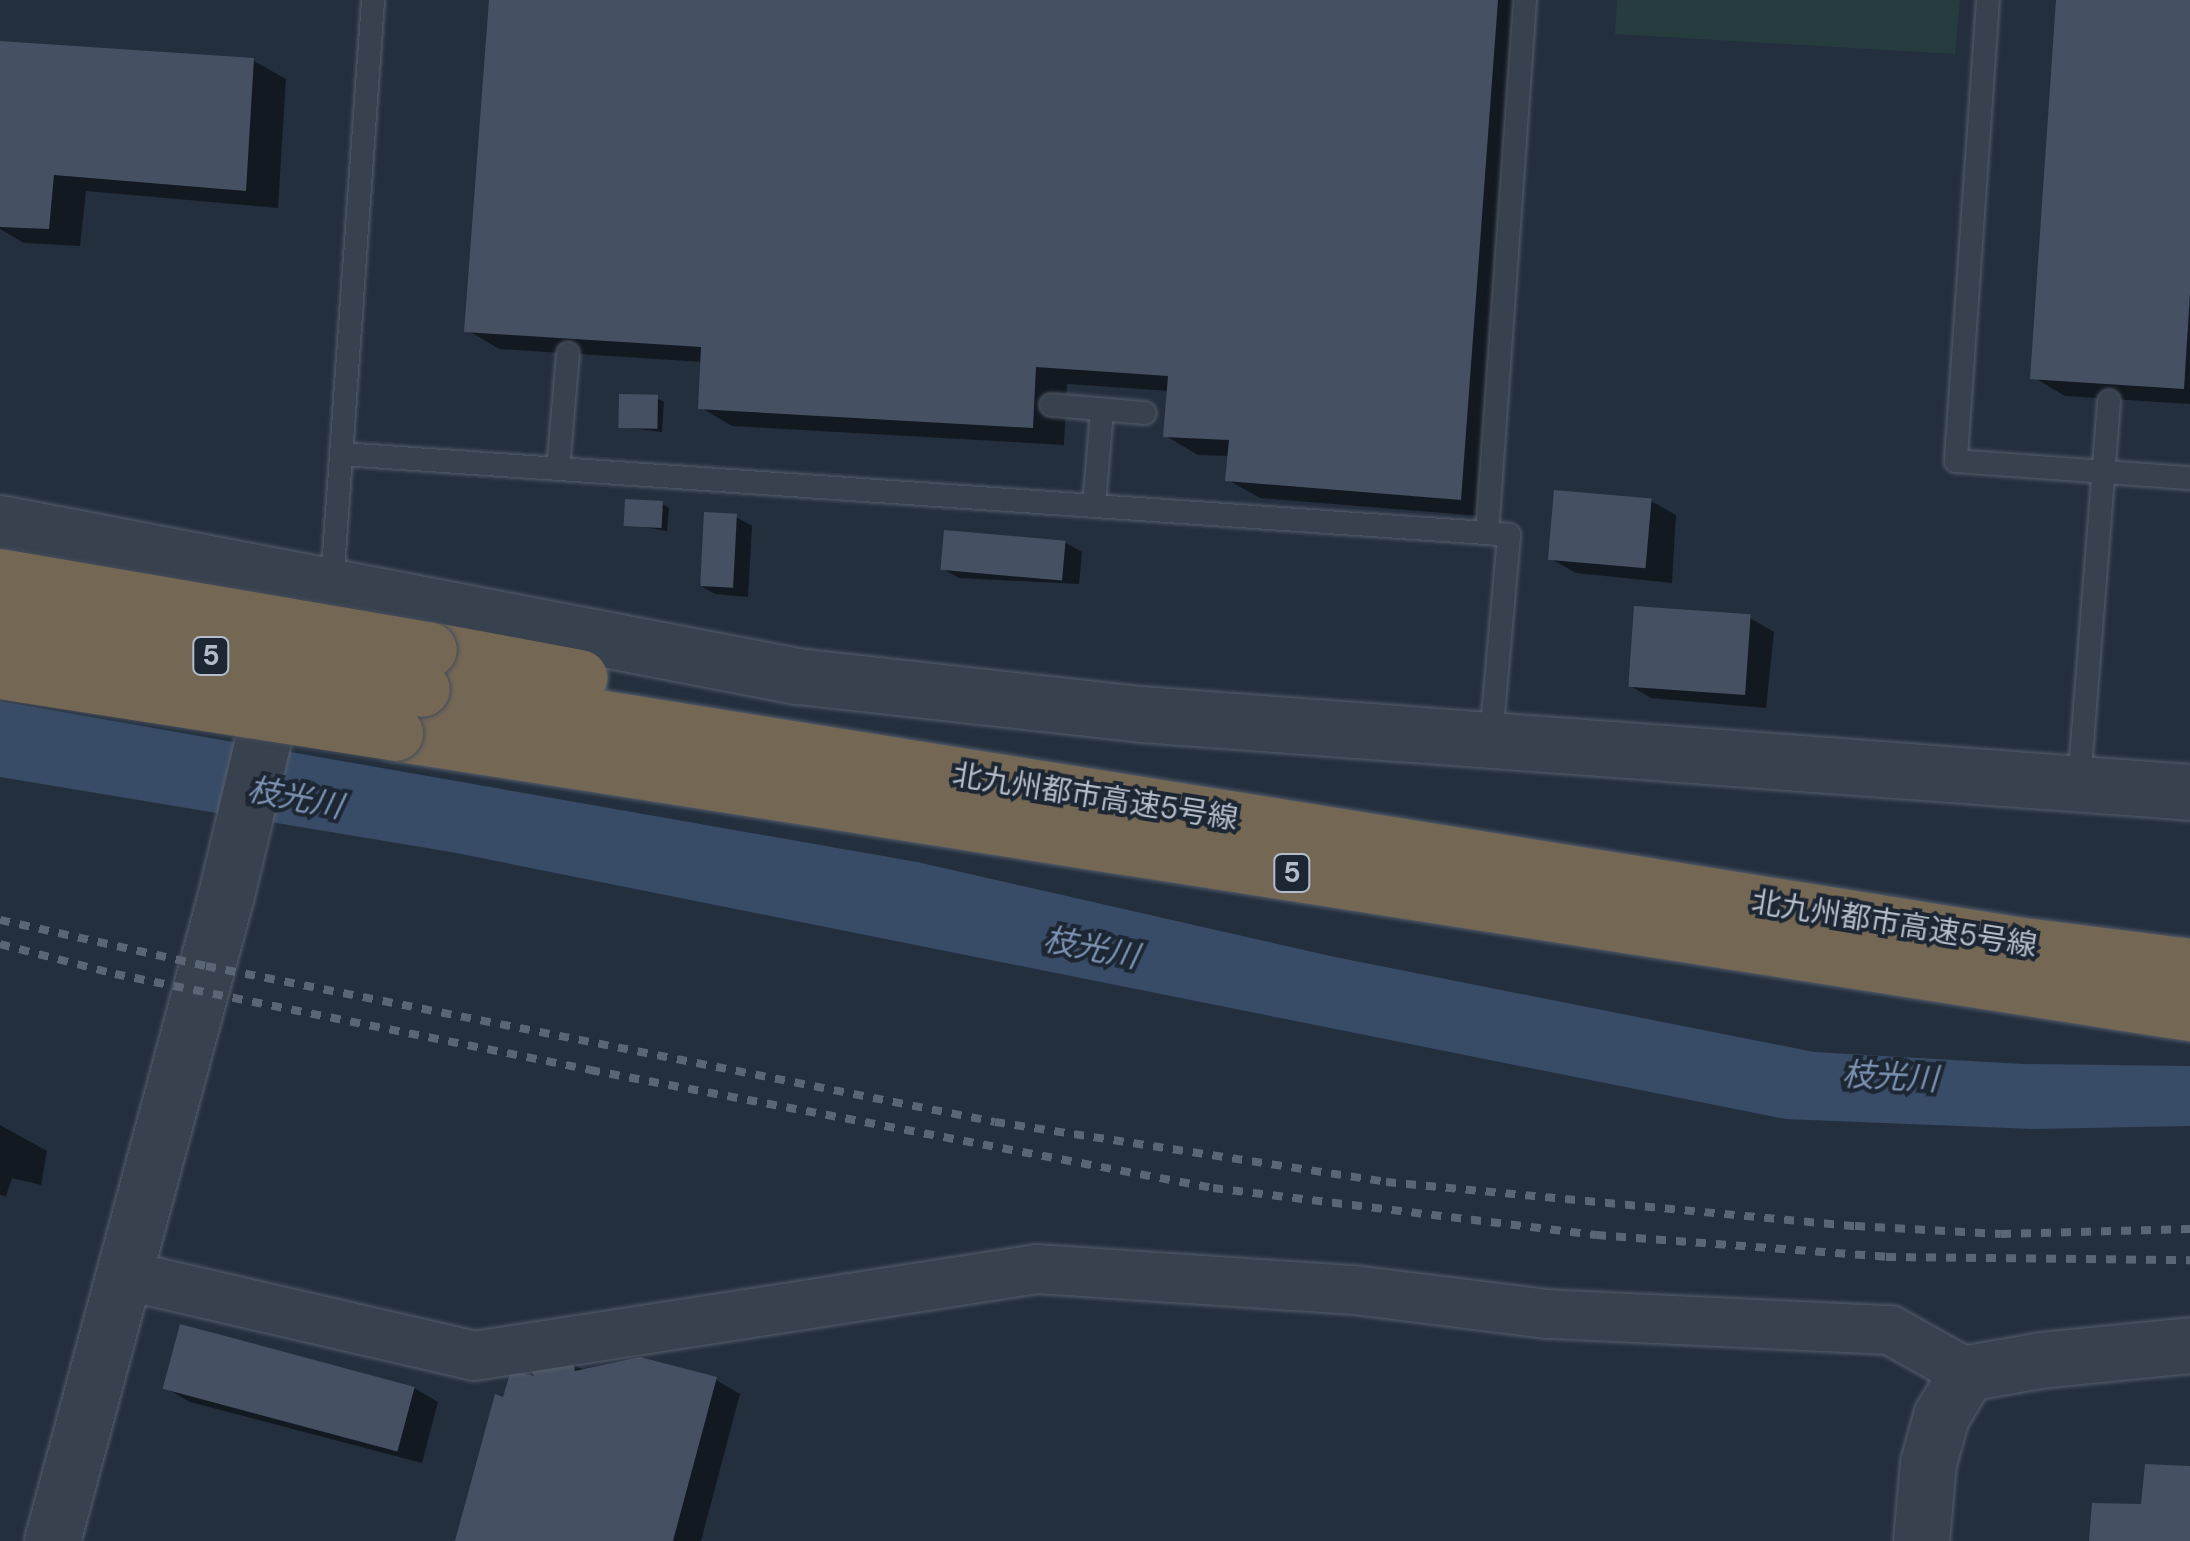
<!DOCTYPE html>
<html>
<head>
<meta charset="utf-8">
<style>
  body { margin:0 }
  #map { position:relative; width:2190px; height:1541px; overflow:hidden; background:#242f3e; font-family:"DM Sans","Noto Sans JP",sans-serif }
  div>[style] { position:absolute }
  .green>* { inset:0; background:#263c3f }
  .water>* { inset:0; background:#394c67 }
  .shadow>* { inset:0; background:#0007 }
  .building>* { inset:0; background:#455162; transform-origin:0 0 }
  .roads { filter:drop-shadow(0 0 2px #565f6c) drop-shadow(0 0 2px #565f6c) }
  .service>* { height:22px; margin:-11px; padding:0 11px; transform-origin:11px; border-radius:11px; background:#38414e }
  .minor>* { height:48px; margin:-24px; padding:0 24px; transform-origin:24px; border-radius:24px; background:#38414e }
  .tertiary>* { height:55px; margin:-27.5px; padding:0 27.5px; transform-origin:27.5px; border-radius:27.5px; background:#38414e }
  .motorway>* { height:55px; margin:-27.5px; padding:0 27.5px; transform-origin:27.5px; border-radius:27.5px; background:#746855 }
  .rail>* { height:8px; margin-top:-4px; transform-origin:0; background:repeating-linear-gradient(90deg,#5a6575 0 10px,transparent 0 20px) }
  .bridges { filter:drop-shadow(0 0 2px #434c59) drop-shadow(0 0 2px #434c59) }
  .motorway-bridge>* { height:55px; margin:-27.5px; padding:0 27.5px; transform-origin:27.5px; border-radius:27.5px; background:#746855 }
  span { translate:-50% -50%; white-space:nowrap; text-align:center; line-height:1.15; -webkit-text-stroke:8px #1d2633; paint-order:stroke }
  .shield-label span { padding:2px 8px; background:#1d2633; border:2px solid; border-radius:8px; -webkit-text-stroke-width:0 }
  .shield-label { font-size:28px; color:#b4bcc9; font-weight:700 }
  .street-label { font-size:30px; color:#b4bcc9 }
  .water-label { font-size:32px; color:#7c92b1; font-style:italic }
</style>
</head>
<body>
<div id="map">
  <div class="green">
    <div style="clip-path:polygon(1617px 0,1960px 0,1955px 54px,1615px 34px)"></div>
  </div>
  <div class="water">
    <div style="clip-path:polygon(0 701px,917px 862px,1330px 956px,1814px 1052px,2023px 1064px,2190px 1066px,2190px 1126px,2033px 1129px,1785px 1119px,451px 852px,0 777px)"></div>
  </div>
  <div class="shadow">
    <div style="clip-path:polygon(491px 0,1531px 0,1493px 517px,1260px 498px,1228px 480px,1230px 456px,1198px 455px,1166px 436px,1170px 391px,1067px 384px,1064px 445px,732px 426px,700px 407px,703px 362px,499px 349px,467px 330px)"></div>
    <div style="clip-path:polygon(2059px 0,2190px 0,2190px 404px,2065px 396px,2033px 377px)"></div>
    <div style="clip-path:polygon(0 44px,254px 61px,286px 79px,278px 208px,86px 191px,80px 246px,24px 243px,0 229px)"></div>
    <div style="clip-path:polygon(657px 398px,664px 402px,662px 432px,619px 427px)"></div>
    <div style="clip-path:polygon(1651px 501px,1676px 515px,1672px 583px,1576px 573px,1551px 559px)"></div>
    <div style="clip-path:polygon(662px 504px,669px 508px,667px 531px,625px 524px)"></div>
    <div style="clip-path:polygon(736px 517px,752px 526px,748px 597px,715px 594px,699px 585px)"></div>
    <div style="clip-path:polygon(1066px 543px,1082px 552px,1079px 584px,959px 578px,943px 569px)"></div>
    <div style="clip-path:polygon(1750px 618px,1774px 632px,1766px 708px,1651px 698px,1627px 684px)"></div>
    <div style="clip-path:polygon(0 1125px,47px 1151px,41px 1185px,12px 1178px,6px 1196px,0 1195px)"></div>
    <div style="clip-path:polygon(573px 1364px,586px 1371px,716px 1380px,740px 1394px,701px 1541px,458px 1541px,505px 1400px)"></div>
    <div style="clip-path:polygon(166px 1388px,414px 1388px,438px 1402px,422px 1463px,190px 1402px)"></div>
  </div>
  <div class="building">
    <div style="clip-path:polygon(489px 0,1498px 0,1461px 500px,1225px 481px,1229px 440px,1163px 437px,1168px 376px,1036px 367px,1033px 428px,698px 409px,701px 347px,464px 332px)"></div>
    <div style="clip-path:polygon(2056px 0,2190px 0,2190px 294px,2184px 389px,2030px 379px)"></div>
    <div style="clip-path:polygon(0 41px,254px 58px,246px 191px,54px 175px,49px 229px,0 227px)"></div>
    <div style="left:619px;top:394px;width:39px;height:34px;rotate:1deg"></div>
    <div style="left:1554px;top:490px;width:98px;height:70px;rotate:5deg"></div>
    <div style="left:625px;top:499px;width:38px;height:27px;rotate:3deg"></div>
    <div style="left:704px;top:512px;width:33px;height:74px;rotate:3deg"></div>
    <div style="left:944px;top:530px;width:122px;height:40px;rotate:5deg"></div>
    <div style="left:1634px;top:606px;width:117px;height:81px;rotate:4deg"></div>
    <div style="left:180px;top:1324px;width:243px;height:67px;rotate:15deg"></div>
    <div style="clip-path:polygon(640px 1357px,717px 1377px,673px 1541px,455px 1541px,495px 1394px,503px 1397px,511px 1370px,534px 1376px,532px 1370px,573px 1361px,575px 1371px)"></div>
    <div style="clip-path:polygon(2145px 1464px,2190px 1466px,2190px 1541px,2089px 1541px,2092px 1503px,2141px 1504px)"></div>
  </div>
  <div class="roads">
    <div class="service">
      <div style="left:1988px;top:0;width:462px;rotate:94deg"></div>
      <div style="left:1956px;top:461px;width:235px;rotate:4.2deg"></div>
      <div style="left:1051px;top:405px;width:94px;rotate:4.9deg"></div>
      <div style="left:342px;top:454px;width:1148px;rotate:3.95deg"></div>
      <div style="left:558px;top:468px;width:115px;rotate:-85deg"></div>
      <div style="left:1094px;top:506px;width:96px;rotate:-85.2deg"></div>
      <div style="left:332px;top:584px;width:585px;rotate:-85.98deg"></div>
      <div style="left:1491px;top:738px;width:204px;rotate:-84.9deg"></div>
      <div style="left:1509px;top:535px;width:22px;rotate:-175deg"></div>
      <div style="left:1487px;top:533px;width:534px;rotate:-85.92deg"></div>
      <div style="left:2079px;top:783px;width:383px;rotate:-85.5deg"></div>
    </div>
    <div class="minor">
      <div style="left:124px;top:1275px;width:359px;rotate:13deg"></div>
      <div style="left:474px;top:1356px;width:570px;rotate:-8.78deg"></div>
      <div style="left:1037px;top:1269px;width:318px;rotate:3.8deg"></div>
      <div style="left:1354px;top:1290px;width:194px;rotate:7.1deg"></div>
      <div style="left:1547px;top:1314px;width:343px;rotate:2.7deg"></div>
      <div style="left:1890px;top:1330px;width:88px;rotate:29.2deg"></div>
    </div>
    <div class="tertiary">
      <div style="left:0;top:523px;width:812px;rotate:10.87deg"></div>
      <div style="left:797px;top:676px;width:346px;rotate:6.3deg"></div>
      <div style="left:1141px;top:714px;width:1052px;rotate:4.25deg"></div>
      <div style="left:52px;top:1541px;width:669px;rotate:-74.93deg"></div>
      <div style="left:226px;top:895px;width:233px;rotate:-76.6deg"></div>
      <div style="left:1921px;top:1541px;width:78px;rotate:-84.9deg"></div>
      <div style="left:1928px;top:1463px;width:49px;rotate:-74.5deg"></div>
      <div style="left:1941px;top:1416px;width:50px;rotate:-58.8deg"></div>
      <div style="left:1967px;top:1373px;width:75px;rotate:-10deg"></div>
      <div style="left:2041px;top:1360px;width:150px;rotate:-5.7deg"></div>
    </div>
    <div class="motorway">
      <div style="left:429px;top:649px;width:153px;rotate:10.6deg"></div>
      <div style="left:422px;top:689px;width:1613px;rotate:9.09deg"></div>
      <div style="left:2015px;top:944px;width:176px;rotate:7.2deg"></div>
      <div style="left:395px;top:733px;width:1817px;rotate:8.87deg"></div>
    </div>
  </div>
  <div class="rail">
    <div style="left:0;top:920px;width:211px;rotate:12.6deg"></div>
    <div style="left:206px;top:966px;width:804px;rotate:11.18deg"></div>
    <div style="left:995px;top:1122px;width:396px;rotate:8.7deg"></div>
    <div style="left:1386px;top:1182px;width:471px;rotate:5.4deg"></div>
    <div style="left:1855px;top:1226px;width:146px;rotate:3.1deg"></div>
    <div style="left:2001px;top:1234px;width:189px;rotate:-1.5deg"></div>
    <div style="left:0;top:944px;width:119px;rotate:14.6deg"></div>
    <div style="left:115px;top:974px;width:485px;rotate:11.4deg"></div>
    <div style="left:590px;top:1070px;width:634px;rotate:10.73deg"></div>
    <div style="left:1213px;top:1188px;width:386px;rotate:7deg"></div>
    <div style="left:1596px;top:1235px;width:291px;rotate:4.3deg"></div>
    <div style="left:1886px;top:1257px;width:304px;rotate:0.6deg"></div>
  </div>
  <div class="bridges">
    <div class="motorway-bridge">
      <div style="left:0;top:576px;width:435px;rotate:9.7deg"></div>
      <div style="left:0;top:622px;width:427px;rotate:9deg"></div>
      <div style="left:0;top:671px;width:400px;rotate:8.9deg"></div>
    </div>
  </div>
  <div class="shield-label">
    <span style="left:211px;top:656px">5</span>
    <span style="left:1292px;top:873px">5</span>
  </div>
  <div class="street-label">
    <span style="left:1095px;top:797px;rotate:9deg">北九州都市高速5号線</span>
    <span style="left:1894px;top:924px;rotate:9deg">北九州都市高速5号線</span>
  </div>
  <div class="water-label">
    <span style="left:295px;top:798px;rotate:11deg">枝光川</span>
    <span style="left:1091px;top:948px;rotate:11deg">枝光川</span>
    <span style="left:1890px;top:1077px;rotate:3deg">枝光川</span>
  </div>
</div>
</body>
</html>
